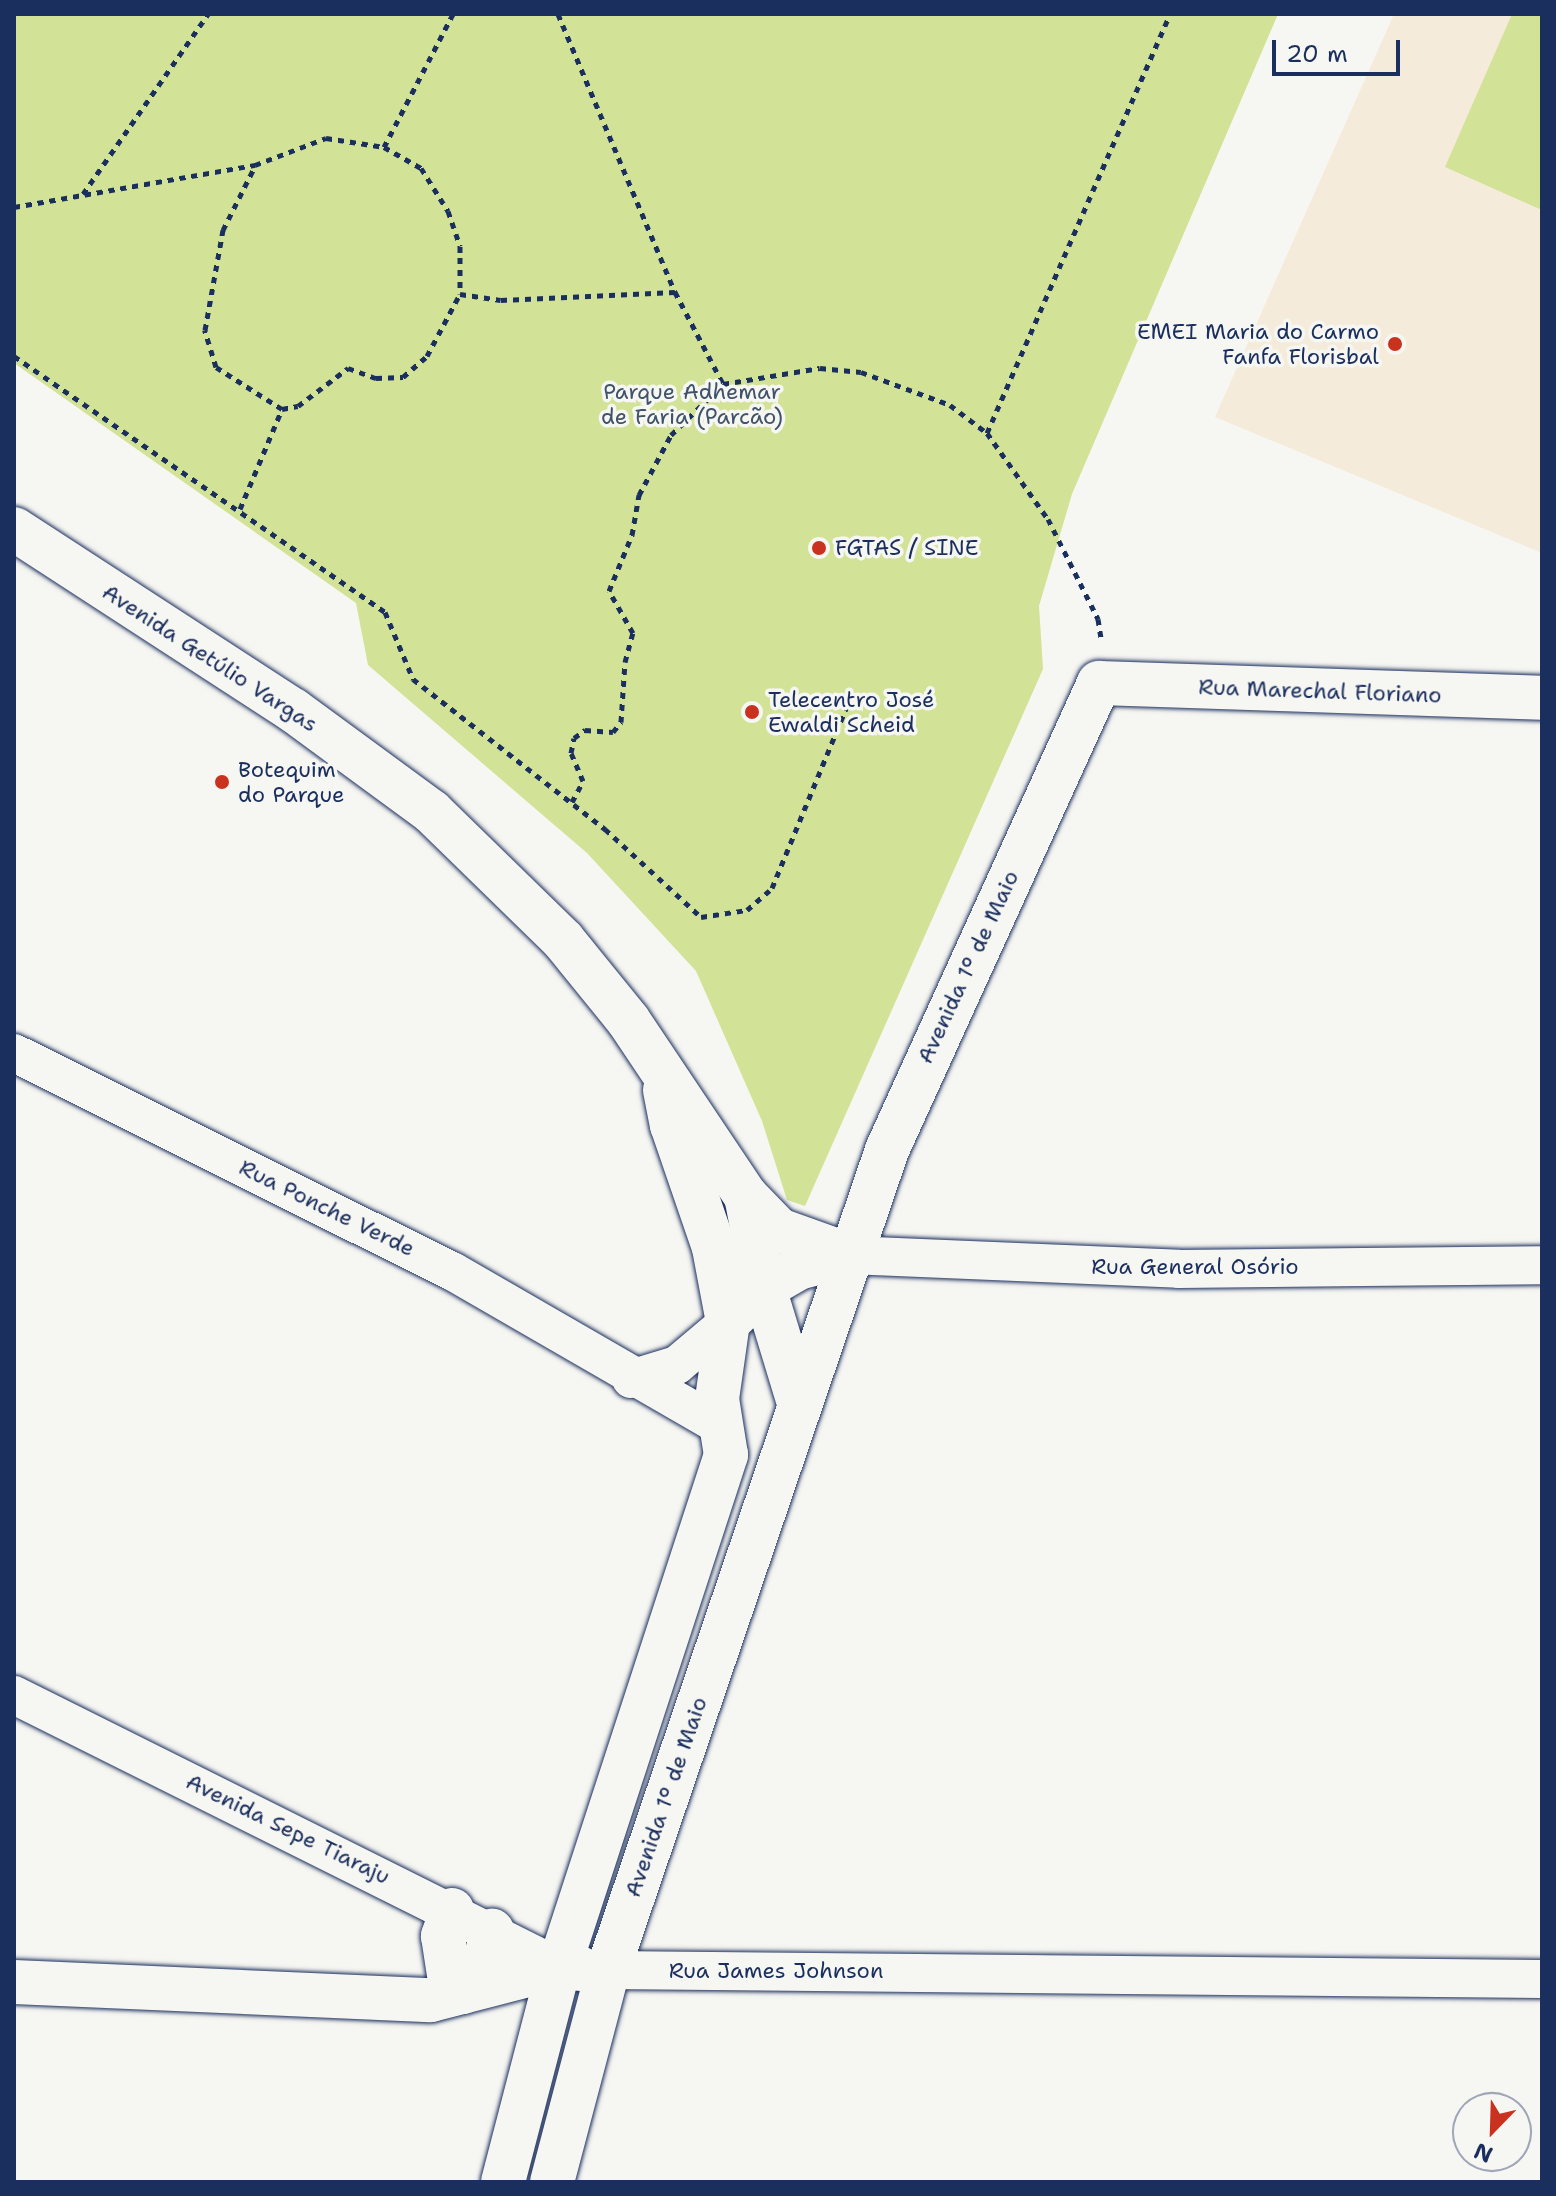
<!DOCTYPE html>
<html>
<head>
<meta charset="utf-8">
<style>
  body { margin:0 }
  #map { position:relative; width:1556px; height:2196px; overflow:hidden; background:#f6f6f2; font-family:"Shantell Sans",sans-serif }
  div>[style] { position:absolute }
  .built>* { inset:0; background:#f5ebda }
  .green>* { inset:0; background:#d2e296 }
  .path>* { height:5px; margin-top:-2.5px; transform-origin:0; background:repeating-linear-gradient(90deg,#1b2f5e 0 6px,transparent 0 12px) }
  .roads { filter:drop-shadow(0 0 2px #1b2f5e) drop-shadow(0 0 2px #1b2f5e) }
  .street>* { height:38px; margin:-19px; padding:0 19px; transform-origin:19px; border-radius:19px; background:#f6f6f2 }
  .secondary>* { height:44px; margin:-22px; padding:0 22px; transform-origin:22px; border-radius:22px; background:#f6f6f2 }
  .dots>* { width:22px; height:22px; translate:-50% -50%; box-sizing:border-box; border:4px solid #f6f6f2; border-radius:50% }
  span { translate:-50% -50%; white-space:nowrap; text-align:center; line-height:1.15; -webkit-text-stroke:7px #f6f6f2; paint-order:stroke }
  .poi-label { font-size:22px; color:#1b2f5e }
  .right { translate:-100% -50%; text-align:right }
  .left { translate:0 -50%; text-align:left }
  .park-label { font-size:22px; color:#405369 }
  .street-label { font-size:22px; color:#1b2f5e }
  .frame { position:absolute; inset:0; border:16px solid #1b2f5e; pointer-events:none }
  .north { position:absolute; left:1452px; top:2092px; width:80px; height:80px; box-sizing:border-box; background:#f6f6f2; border:2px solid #9ea6b7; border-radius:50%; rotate:203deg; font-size:22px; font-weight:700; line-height:32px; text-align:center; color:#1b2f5e }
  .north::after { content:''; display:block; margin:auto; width:28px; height:36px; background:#c8321e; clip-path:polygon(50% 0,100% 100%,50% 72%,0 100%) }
  .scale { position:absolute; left:1272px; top:40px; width:128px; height:36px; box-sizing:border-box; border:4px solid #1b2f5e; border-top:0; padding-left:10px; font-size:24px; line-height:28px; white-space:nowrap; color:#1b2f5e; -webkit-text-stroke:6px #f6f6f2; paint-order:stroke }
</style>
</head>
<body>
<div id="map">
  <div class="built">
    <div style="clip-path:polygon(1394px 14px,1542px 14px,1542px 553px,1215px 417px)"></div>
  </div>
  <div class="green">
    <div style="clip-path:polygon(14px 14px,1278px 14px,1072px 494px,1039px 606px,1043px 669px,805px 1206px,787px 1200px,762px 1121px,696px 971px,587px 853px,368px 665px,356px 603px,14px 363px)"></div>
    <div style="clip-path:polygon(1512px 14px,1542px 14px,1542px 210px,1445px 167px)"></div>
  </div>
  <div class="path">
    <div style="left:558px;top:14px;width:302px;rotate:67.2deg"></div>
    <div style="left:675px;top:292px;width:104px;rotate:62.4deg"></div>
    <div style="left:384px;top:147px;width:150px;rotate:-62.6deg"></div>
    <div style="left:83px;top:194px;width:219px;rotate:-55.2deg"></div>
    <div style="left:14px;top:207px;width:245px;rotate:-9.9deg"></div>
    <div style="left:255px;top:165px;width:76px;rotate:-20.8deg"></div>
    <div style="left:326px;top:138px;width:59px;rotate:8.8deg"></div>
    <div style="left:384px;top:147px;width:43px;rotate:29.6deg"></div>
    <div style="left:421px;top:168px;width:51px;rotate:57.9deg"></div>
    <div style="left:448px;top:211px;width:37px;rotate:71deg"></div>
    <div style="left:460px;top:246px;width:48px;rotate:90deg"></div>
    <div style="left:460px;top:294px;width:41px;rotate:8.3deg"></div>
    <div style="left:501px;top:300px;width:174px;rotate:-2.6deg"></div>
    <div style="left:14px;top:356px;width:451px;rotate:34.6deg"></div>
    <div style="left:385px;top:612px;width:73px;rotate:67.3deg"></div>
    <div style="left:413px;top:679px;width:244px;rotate:38deg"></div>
    <div style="left:605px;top:829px;width:130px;rotate:42.5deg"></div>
    <div style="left:701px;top:917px;width:47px;rotate:-8.7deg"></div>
    <div style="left:747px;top:910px;width:33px;rotate:-41deg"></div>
    <div style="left:772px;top:888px;width:197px;rotate:-67.6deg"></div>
    <div style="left:282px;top:409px;width:16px;rotate:-11deg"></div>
    <div style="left:298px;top:406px;width:63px;rotate:-37.2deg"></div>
    <div style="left:348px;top:368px;width:30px;rotate:20deg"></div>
    <div style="left:376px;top:378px;width:27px;rotate:-2deg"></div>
    <div style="left:403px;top:377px;width:32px;rotate:-41deg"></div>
    <div style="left:427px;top:356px;width:70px;rotate:-62deg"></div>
    <div style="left:987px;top:433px;width:457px;rotate:-66.4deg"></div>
    <div style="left:240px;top:509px;width:108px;rotate:-67.2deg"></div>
    <div style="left:282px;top:409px;width:78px;rotate:-147.5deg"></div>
    <div style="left:216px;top:367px;width:39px;rotate:-107deg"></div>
    <div style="left:205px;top:330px;width:102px;rotate:-79.8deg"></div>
    <div style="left:223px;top:230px;width:72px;rotate:-63.4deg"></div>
    <div style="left:572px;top:802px;width:24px;rotate:-62deg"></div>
    <div style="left:583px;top:781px;width:30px;rotate:-113deg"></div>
    <div style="left:571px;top:753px;width:15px;rotate:-79deg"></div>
    <div style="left:574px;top:738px;width:14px;rotate:-36deg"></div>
    <div style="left:585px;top:730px;width:28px;rotate:4deg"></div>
    <div style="left:613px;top:732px;width:13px;rotate:-51deg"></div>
    <div style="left:621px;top:722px;width:60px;rotate:-86.2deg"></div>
    <div style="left:625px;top:662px;width:30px;rotate:-75deg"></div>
    <div style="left:633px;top:633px;width:48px;rotate:-119.7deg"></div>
    <div style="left:609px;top:591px;width:61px;rotate:-67.7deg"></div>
    <div style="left:632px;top:535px;width:41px;rotate:-80.1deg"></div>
    <div style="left:639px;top:495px;width:68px;rotate:-61.9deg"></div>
    <div style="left:671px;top:435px;width:73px;rotate:-44.4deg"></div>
    <div style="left:723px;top:384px;width:98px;rotate:-9.4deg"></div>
    <div style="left:820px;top:368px;width:41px;rotate:5.6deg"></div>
    <div style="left:861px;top:372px;width:95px;rotate:20.3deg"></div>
    <div style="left:950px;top:405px;width:46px;rotate:37.1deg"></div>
    <div style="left:987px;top:433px;width:105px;rotate:54.7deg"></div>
    <div style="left:1048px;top:519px;width:112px;rotate:63.4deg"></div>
    <div style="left:1098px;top:619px;width:19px;rotate:81deg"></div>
  </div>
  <div class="roads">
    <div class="street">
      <div style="left:14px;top:1053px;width:489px;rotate:26.5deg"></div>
      <div style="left:452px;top:1271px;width:312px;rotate:30deg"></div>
      <div style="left:849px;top:1255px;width:330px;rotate:2.4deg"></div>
      <div style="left:1179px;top:1269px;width:363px;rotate:-0.6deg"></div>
      <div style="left:631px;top:1379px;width:48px;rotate:-16.9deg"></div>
      <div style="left:677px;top:1365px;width:67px;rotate:-40.1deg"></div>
      <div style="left:14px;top:1695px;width:609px;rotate:26.52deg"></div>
      <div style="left:608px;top:1970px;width:934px;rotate:0.55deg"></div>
    </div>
    <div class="secondary">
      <div style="left:14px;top:529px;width:333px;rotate:33deg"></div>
      <div style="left:293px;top:710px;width:172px;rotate:36.3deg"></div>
      <div style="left:432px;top:812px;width:183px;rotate:44.3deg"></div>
      <div style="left:563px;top:940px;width:103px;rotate:50.9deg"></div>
      <div style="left:628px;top:1020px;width:212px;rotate:56.2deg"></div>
      <div style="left:746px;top:1196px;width:94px;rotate:78.9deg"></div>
      <div style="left:764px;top:1288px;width:120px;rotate:73.1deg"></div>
      <div style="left:665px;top:1090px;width:36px;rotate:79deg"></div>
      <div style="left:672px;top:1125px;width:130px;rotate:71.1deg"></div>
      <div style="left:714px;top:1248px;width:75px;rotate:79.3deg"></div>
      <div style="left:746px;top:1196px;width:47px;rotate:45.9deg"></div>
      <div style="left:779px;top:1230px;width:74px;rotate:19.7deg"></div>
      <div style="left:452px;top:1910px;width:28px;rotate:109deg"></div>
      <div style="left:443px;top:1936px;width:59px;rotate:81.2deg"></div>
      <div style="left:14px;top:1982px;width:417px;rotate:2.5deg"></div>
      <div style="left:431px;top:2000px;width:132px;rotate:-14.5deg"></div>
      <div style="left:559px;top:1967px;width:23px;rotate:5deg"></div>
      <div style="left:463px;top:1992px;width:45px;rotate:-57.7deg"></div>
      <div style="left:487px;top:1954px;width:24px;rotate:-78deg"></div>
      <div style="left:503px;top:2182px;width:222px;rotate:-75.4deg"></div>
      <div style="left:559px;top:1967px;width:539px;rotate:-71.94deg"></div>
      <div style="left:726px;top:1455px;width:57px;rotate:-99.1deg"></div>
      <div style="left:717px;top:1399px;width:78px;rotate:-81.9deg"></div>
      <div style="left:728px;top:1322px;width:50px;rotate:-43.4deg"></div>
      <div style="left:764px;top:1288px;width:39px;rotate:-30deg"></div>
      <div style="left:798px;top:1268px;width:53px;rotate:-14.3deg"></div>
      <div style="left:552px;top:2182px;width:219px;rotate:-75.2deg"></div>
      <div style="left:608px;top:1970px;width:866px;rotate:-71.21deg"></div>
      <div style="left:887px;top:1150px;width:513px;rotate:-65.58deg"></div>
      <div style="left:1099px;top:683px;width:443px;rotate:1.9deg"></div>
    </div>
  </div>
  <div class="dots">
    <div style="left:1395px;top:344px;background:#c8321e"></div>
    <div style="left:819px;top:548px;background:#c8321e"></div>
    <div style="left:752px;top:712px;background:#c8321e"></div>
    <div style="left:222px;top:782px;background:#c8321e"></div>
  </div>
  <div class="poi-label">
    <span class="right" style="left:1379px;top:344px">EMEI Maria do Carmo<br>Fanfa Florisbal</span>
    <span class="left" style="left:835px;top:548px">FGTAS / SINE</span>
    <span class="left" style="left:768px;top:712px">Telecentro José<br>Ewaldi Scheid</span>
    <span class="left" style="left:238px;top:782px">Botequim<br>do Parque</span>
  </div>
  <div class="park-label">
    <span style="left:692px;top:404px">Parque Adhemar<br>de Faria (Parcão)</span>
  </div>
  <div class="street-label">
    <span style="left:210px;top:658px;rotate:33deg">Avenida Getúlio Vargas</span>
    <span style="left:1320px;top:691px;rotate:2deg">Rua Marechal Floriano</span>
    <span style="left:968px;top:967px;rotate:-65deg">Avenida 1º de Maio</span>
    <span style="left:327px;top:1208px;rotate:26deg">Rua Ponche Verde</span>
    <span style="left:1195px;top:1267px">Rua General Osório</span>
    <span style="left:666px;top:1797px;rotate:-71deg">Avenida 1º de Maio</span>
    <span style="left:288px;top:1829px;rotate:26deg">Avenida Sepe Tiaraju</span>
    <span style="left:776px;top:1971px">Rua James Johnson</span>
  </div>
  <div class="frame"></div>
  <div class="north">N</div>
  <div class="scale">20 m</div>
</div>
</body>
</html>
